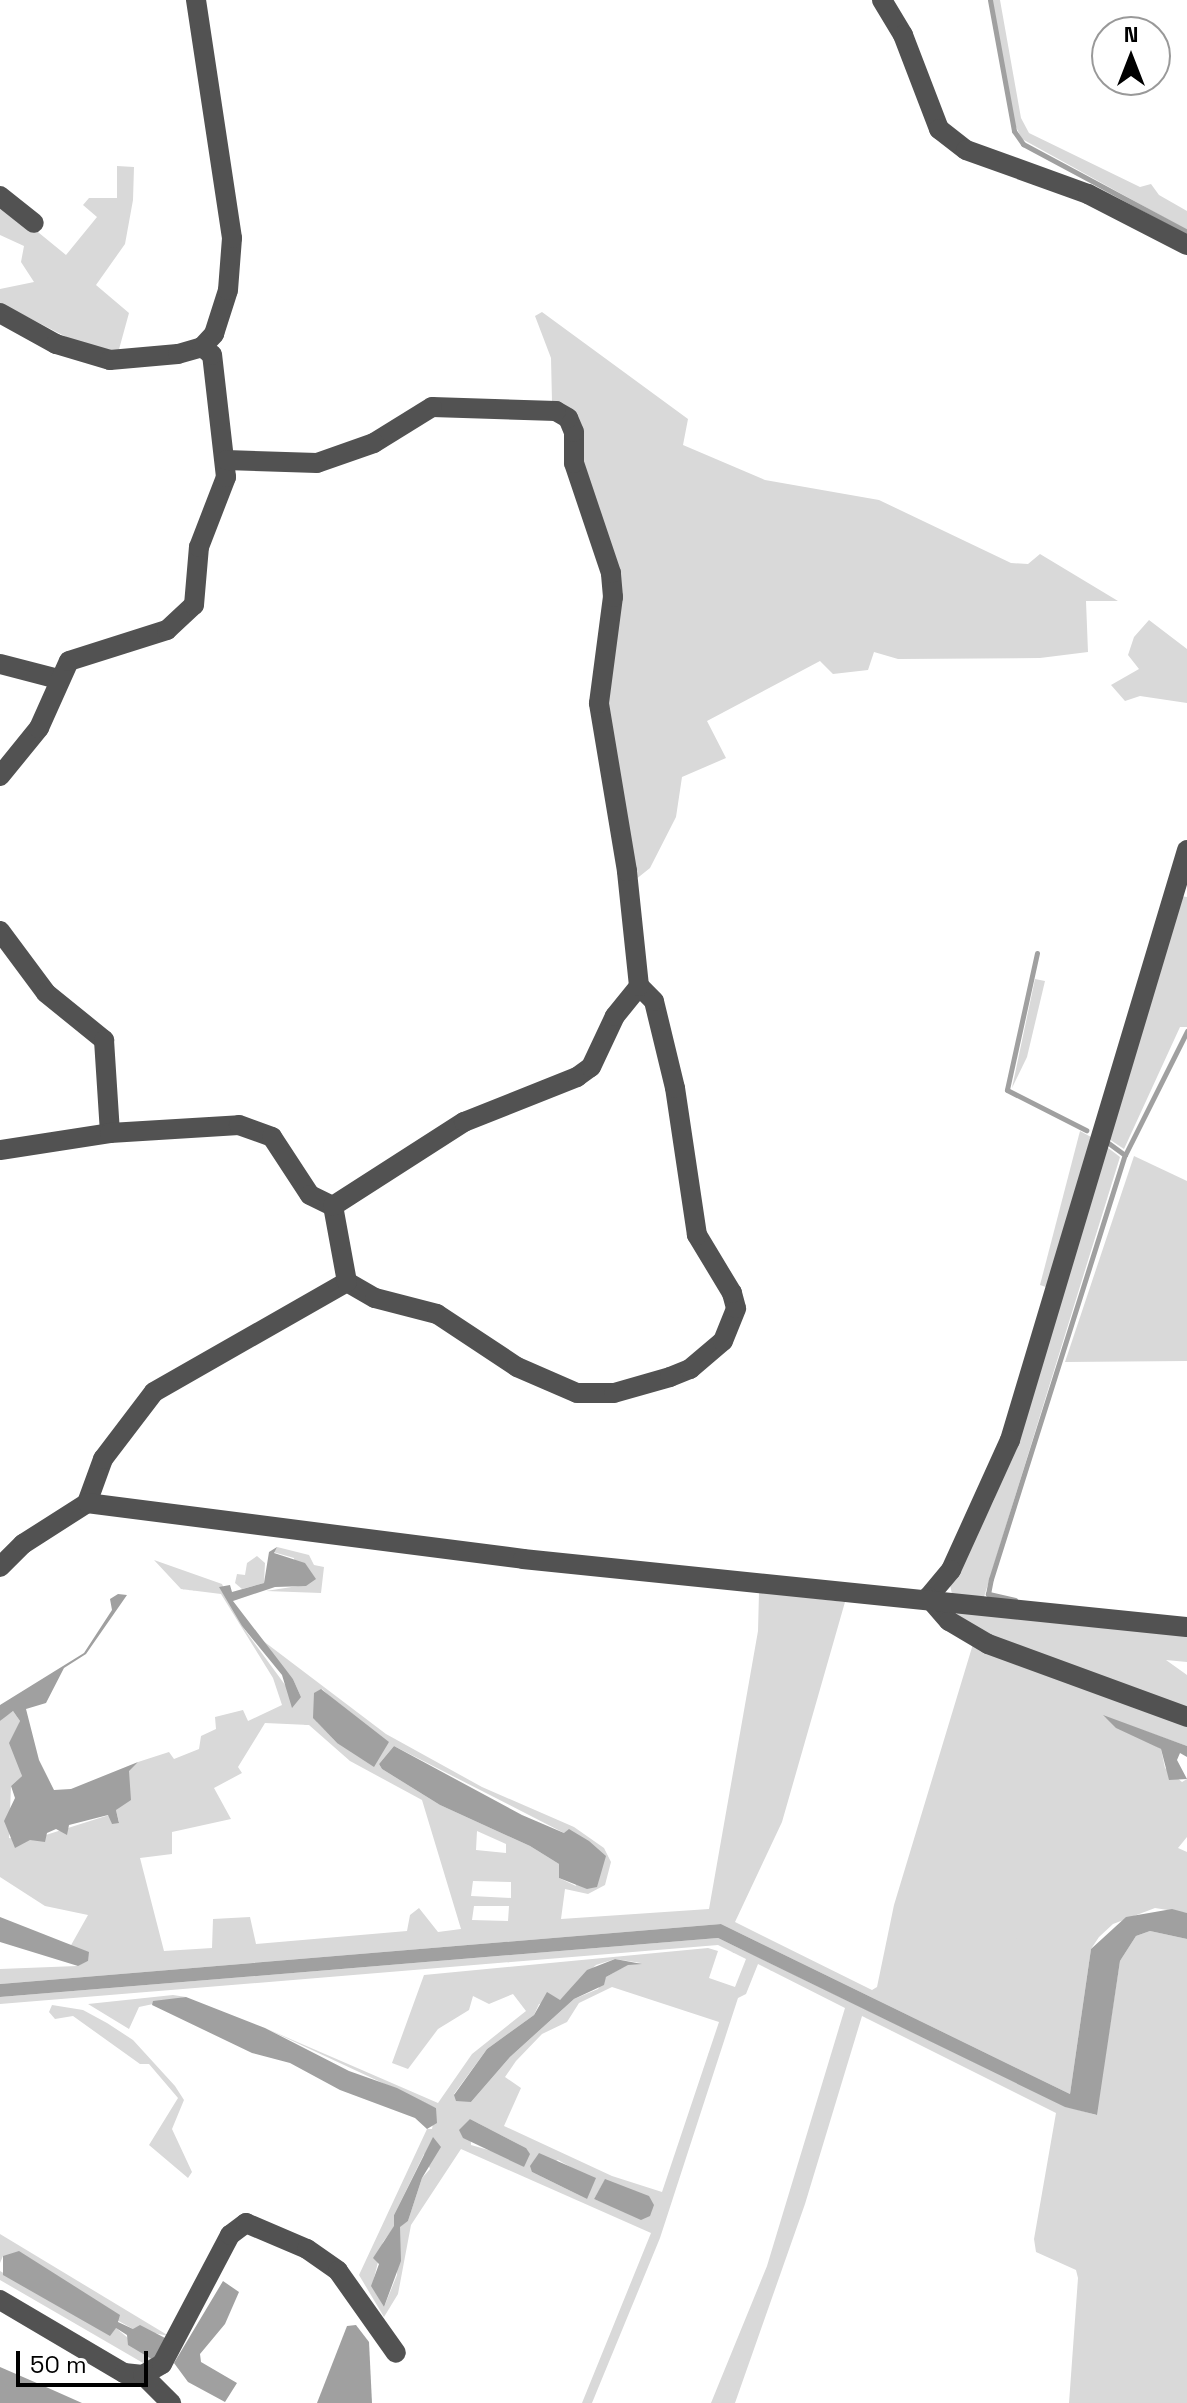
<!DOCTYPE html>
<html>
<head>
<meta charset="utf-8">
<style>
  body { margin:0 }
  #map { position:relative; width:1187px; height:2403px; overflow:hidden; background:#fff; font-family:"Space Grotesk",sans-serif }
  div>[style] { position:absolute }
  .green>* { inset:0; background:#d9d9d9 }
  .water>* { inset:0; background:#a0a0a0 }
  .stream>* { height:5px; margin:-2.5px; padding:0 2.5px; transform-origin:2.5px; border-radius:2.5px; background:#a0a0a0 }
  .minor>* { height:20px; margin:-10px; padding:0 10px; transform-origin:10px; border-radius:10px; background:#525252 }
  span { translate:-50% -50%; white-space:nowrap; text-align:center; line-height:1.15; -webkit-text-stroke:6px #fff; paint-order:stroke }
  .north { position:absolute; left:1091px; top:16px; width:80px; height:80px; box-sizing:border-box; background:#fff; border:2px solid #999; border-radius:50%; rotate:0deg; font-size:22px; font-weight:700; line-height:32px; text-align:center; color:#000 }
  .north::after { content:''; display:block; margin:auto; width:28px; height:36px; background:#000; clip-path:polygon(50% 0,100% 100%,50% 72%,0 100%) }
  .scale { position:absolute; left:16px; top:2351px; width:132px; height:36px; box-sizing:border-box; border:4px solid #000; border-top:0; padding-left:10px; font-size:24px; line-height:28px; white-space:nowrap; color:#000; -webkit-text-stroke:6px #fff; paint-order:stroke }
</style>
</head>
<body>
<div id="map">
  <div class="green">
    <div style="clip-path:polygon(992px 0,1000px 0,1021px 118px,1029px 133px,1140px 187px,1151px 184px,1159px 195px,1187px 211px,1187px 230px,1022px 139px,1014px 123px)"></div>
    <div style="clip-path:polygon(117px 166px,134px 167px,133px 200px,125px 244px,96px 285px,129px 313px,118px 353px,80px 344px,0 303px,0 289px,34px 282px,21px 262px,24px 246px,0 235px,0 201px,66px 255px,97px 217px,83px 205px,89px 198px,117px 198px)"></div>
    <div style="clip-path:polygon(542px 312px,688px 419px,683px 445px,765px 480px,879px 500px,1011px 563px,1028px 564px,1040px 554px,1118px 601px,1086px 601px,1088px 652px,1040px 658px,898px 659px,874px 652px,868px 670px,833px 674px,820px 661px,707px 721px,726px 758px,682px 777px,676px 817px,650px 868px,635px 880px,603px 700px,614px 570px,552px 402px,551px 358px,535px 316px)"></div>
    <div style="clip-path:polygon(1149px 620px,1187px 649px,1187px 703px,1140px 696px,1125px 701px,1111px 685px,1139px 669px,1128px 655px,1134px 637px)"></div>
    <div style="clip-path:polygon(1180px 896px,1187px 897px,1187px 1027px,1180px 1027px,1124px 1149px,1106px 1137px)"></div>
    <div style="clip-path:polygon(1035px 979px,1045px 981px,1027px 1057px,1012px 1088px)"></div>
    <div style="clip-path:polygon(1080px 1131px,1091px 1137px,1049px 1288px,1040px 1285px)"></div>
    <div style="clip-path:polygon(1103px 1144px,1120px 1157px,984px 1597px,952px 1594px,950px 1585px,993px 1502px,1017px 1440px)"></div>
    <div style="clip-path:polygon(1134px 1156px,1187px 1181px,1187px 1361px,1065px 1362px)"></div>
    <div style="clip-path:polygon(277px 1547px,309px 1555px,314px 1565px,324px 1567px,321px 1593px,266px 1591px,298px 1586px,294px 1558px,273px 1552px)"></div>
    <div style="clip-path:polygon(257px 1556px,265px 1563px,264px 1583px,242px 1589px,235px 1583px,237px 1574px,245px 1575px,247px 1563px)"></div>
    <div style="clip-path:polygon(evenodd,154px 1560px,222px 1584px,242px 1626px,291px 1693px,301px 1697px,293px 1679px,258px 1637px,386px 1734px,482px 1787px,574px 1827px,604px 1848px,611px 1862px,605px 1885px,588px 1894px,565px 1889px,561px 1919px,709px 1909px,758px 1631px,759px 1592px,845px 1602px,782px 1822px,735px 1922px,872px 1990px,877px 1987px,894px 1905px,973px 1644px,1187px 1724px,1187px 1746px,1103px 1716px,1161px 1749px,1165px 1768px,1182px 1782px,1187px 1779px,1187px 1837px,1178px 1848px,1187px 1852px,1187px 1913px,1155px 1908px,1113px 1924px,1099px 1937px,1091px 1949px,1070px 2094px,721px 1924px,0 1984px,0 1969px,77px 1966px,88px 1961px,70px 1947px,88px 1915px,45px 1906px,0 1877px,0 1721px,4px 1717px,13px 1711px,20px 1721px,14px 1747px,22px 1776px,11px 1786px,9px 1838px,30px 1840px,109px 1815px,112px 1823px,119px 1822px,116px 1810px,129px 1770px,138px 1762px,169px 1752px,174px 1759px,199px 1749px,201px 1736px,216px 1729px,215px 1717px,243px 1710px,248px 1721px,282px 1705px,273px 1678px,221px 1594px,181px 1589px,154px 1560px,322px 1689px,343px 1709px,389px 1743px,337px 1743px,317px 1722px,322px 1689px,154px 1560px,265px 1723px,309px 1725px,350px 1761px,422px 1800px,461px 1929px,438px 1932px,419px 1908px,410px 1915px,407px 1931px,256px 1944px,250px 1917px,213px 1919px,212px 1948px,164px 1951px,140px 1858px,172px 1854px,172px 1832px,231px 1819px,214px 1788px,242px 1773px,238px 1767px,265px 1723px,154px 1560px,394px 1746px,564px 1833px,576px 1886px,559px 1878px,559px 1864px,530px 1846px,440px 1805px,382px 1769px,379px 1764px,394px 1746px,154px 1560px,477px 1831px,506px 1844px,506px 1853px,476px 1850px,477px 1831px,154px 1560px,473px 1881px,511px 1882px,511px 1898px,471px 1896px,473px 1881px,154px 1560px,474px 1906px,509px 1906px,508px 1921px,472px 1920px,474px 1906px)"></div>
    <div style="clip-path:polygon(959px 1609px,1187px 1633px,1187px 1662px,1166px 1660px,1187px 1675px,1187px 1711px,991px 1639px,956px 1614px)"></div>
    <div style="clip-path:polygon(evenodd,1150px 1931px,1187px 1939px,1187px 2403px,1069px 2403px,1078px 2278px,1076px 2270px,1036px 2252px,1034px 2239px,1056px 2113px,862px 2016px,805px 2204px,735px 2403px,711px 2403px,767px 2266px,845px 2008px,758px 1964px,746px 1994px,738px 1998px,660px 2238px,592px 2403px,582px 2403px,651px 2233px,461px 2149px,411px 2225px,398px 2294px,384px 2317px,359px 2275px,427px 2129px,432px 2129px,436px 2108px,265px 2028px,438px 2103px,472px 2054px,526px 2011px,513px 1994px,489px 2004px,473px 1996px,469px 2010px,438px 2029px,408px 2069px,392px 2063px,424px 1975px,708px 1948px,718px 1951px,709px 1978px,735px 1987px,746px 1959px,718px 1945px,0 2004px,0 1997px,718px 1938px,1065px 2106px,1096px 2115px,1120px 1961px,1136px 1936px,1150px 1931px,615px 1959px,641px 1963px,629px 1964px,606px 1977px,598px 1989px,574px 1999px,510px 2057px,471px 2102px,454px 2094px,487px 2049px,534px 2015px,539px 2004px,560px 2000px,596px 1965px,615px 1959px,1150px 1931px,612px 1987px,719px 2022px,662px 2192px,612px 2176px,504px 2126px,521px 2088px,505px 2077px,516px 2061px,542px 2034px,567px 2022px,579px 2003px,612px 1987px,1150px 1931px,470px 2119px,526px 2148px,524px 2167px,506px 2155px,471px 2145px,470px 2119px,1150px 1931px,424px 2154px,430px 2169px,422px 2178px,408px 2221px,399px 2227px,397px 2275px,384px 2307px,372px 2286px,383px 2242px,395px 2226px,394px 2215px,424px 2154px,1150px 1931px,558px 2160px,581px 2173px,587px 2199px,532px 2172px,558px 2160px,1150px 1931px,605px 2180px,623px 2187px,631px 2214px,594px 2199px,605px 2180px)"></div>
    <div style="clip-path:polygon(173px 1995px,186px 1997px,139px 2007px,129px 2029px,88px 2004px)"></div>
    <div style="clip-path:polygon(52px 2005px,83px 2010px,107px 2023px,133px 2040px,175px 2086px,184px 2100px,172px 2129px,192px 2172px,188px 2178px,149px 2145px,178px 2098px,149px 2064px,140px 2064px,73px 2016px,55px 2019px,49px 2012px)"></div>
    <div style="clip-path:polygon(0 2234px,169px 2336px,133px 2329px,3px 2256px,0 2263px)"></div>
    <div style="clip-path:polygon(0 2271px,110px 2335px,115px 2327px,155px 2361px,150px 2367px,0 2280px)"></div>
  </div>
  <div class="water">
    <div style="clip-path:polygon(277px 1547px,274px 1553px,305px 1563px,316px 1579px,306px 1586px,275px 1587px,233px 1601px,293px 1679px,301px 1697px,292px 1708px,282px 1675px,242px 1626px,219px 1587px,230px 1585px,232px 1592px,264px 1583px,269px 1552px)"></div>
    <div style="clip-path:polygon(118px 1594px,127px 1595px,86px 1654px,64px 1668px,46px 1703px,26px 1709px,39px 1760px,54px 1790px,71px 1789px,138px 1762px,129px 1771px,131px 1800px,116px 1810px,119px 1823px,112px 1824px,108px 1815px,69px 1825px,67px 1835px,56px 1829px,47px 1833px,45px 1842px,30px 1840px,15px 1848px,4px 1821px,15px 1798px,11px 1786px,22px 1776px,9px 1743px,20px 1721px,13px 1711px,0 1721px,0 1705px,84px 1653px,112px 1610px,110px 1599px)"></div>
    <div style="clip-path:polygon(321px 1689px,389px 1742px,374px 1767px,337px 1743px,313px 1718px,314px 1693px)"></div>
    <div style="clip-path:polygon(1103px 1715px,1187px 1746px,1187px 1757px,1180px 1753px,1177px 1760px,1187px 1779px,1169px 1780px,1161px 1749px,1116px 1728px)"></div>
    <div style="clip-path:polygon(394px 1746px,522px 1815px,564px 1833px,569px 1829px,589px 1841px,606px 1856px,597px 1887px,587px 1889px,559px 1878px,559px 1864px,530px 1846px,440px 1805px,382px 1769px,379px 1764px)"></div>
    <div style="clip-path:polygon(1172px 1909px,1187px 1913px,1187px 1939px,1150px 1931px,1136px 1936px,1120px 1961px,1097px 2115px,1065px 2107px,718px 1938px,0 1997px,0 1984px,721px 1924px,1070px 2094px,1091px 1949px,1126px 1917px)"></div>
    <div style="clip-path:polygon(0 1917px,89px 1952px,88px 1961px,78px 1966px,0 1942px)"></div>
    <div style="clip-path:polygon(615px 1959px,642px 1964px,628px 1965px,606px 1977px,604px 1985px,574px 1999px,510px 2057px,471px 2102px,456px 2101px,454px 2095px,487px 2049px,534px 2015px,547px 1992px,560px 2000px,587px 1970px)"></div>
    <div style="clip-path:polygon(186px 1997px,265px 2028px,349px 2071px,397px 2088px,436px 2108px,437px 2123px,427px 2129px,415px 2118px,340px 2090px,290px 2063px,252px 2053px,152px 2005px,153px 2001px)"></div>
    <div style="clip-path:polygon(470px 2119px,526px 2148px,530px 2154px,524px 2167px,463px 2138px,459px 2130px)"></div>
    <div style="clip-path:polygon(433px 2137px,441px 2147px,422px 2178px,408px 2221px,400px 2227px,401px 2261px,384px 2307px,371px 2286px,379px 2264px,373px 2258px,394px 2226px,394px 2215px)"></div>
    <div style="clip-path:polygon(539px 2153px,596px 2178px,587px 2199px,532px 2172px,530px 2166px)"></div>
    <div style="clip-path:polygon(605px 2179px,649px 2196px,654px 2205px,650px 2216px,641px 2220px,594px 2199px)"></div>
    <div style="clip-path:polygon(19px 2251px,120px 2315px,118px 2322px,133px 2329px,140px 2325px,167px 2339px,155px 2361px,128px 2345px,127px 2335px,116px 2328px,110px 2336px,3px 2275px,3px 2256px)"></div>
    <div style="clip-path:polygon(223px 2281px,239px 2292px,225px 2324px,200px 2354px,201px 2362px,237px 2383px,225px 2402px,188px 2382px,174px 2363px)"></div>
    <div style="clip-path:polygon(356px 2325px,369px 2342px,372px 2403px,317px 2403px,347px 2326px)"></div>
    <div style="clip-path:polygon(0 2367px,46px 2387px,82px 2403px,0 2403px)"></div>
  </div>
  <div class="stream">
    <div style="left:990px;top:0;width:133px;rotate:79.6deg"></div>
    <div style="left:1014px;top:131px;width:16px;rotate:55deg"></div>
    <div style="left:1023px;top:144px;width:186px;rotate:28.2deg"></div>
    <div style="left:1037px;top:953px;width:140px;rotate:102.4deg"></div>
    <div style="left:1007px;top:1090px;width:89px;rotate:26.9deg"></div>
    <div style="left:1107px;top:1142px;width:22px;rotate:36deg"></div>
    <div style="left:1015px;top:1600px;width:28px;rotate:-167deg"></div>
    <div style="left:988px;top:1594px;width:15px;rotate:-79deg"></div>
    <div style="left:991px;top:1579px;width:445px;rotate:-72.5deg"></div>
    <div style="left:1125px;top:1155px;width:139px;rotate:-63.4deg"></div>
  </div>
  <div class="minor">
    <div style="left:882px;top:0;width:41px;rotate:59deg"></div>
    <div style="left:903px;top:35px;width:101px;rotate:69deg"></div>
    <div style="left:939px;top:129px;width:34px;rotate:38deg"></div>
    <div style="left:966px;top:150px;width:130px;rotate:19.8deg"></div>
    <div style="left:1088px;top:194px;width:111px;rotate:27.3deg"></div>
    <div style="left:0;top:196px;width:43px;rotate:38.5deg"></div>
    <div style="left:0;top:313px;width:64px;rotate:29deg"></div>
    <div style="left:56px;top:344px;width:56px;rotate:16.5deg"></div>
    <div style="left:110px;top:360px;width:68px;rotate:-5deg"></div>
    <div style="left:178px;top:354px;width:25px;rotate:-16deg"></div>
    <div style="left:202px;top:347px;width:18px;rotate:-47deg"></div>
    <div style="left:214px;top:334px;width:46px;rotate:-72.3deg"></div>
    <div style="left:228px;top:290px;width:52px;rotate:-85.6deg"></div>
    <div style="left:232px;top:238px;width:241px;rotate:-98.6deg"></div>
    <div style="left:0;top:664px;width:60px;rotate:14.5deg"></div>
    <div style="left:0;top:776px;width:62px;rotate:-50.9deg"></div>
    <div style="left:39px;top:728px;width:73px;rotate:-65.9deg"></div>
    <div style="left:69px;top:661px;width:103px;rotate:-17.6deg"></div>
    <div style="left:167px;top:630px;width:37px;rotate:-43deg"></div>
    <div style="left:194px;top:605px;width:58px;rotate:-85.1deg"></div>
    <div style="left:199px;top:547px;width:75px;rotate:-68.9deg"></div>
    <div style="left:226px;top:477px;width:123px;rotate:-96.5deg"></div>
    <div style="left:212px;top:355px;width:13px;rotate:-141deg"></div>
    <div style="left:1187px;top:850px;width:616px;rotate:106.7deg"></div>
    <div style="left:1010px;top:1440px;width:143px;rotate:114.4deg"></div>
    <div style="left:951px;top:1570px;width:35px;rotate:130deg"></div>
    <div style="left:928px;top:1597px;width:32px;rotate:49deg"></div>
    <div style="left:949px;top:1621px;width:45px;rotate:30.5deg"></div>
    <div style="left:988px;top:1644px;width:212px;rotate:20.1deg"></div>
    <div style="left:0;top:931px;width:77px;rotate:53.4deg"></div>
    <div style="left:46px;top:993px;width:75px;rotate:39deg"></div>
    <div style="left:104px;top:1040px;width:93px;rotate:86.3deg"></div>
    <div style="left:0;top:1150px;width:111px;rotate:-8.8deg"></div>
    <div style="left:110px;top:1133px;width:129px;rotate:-3.5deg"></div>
    <div style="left:239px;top:1125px;width:35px;rotate:20deg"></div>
    <div style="left:272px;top:1137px;width:69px;rotate:56.8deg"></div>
    <div style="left:310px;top:1195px;width:25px;rotate:26deg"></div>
    <div style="left:347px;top:1282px;width:32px;rotate:30deg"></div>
    <div style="left:375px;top:1298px;width:64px;rotate:14.5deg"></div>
    <div style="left:437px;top:1314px;width:96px;rotate:33.5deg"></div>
    <div style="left:517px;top:1367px;width:65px;rotate:23.4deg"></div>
    <div style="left:577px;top:1393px;width:37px"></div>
    <div style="left:614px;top:1393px;width:58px;rotate:-15.9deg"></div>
    <div style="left:670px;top:1377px;width:22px;rotate:-22deg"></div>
    <div style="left:690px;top:1369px;width:43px;rotate:-40.3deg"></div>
    <div style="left:723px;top:1341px;width:35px;rotate:-68deg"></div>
    <div style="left:736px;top:1308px;width:16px;rotate:-105deg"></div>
    <div style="left:732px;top:1293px;width:68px;rotate:-121.1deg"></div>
    <div style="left:697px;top:1235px;width:149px;rotate:-98.5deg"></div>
    <div style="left:675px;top:1088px;width:89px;rotate:-103.6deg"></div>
    <div style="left:654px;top:1001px;width:21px;rotate:-135deg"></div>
    <div style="left:87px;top:1503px;width:47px;rotate:-70deg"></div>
    <div style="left:103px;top:1459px;width:84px;rotate:-52.7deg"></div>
    <div style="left:154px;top:1392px;width:222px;rotate:-29.7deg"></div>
    <div style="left:347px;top:1282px;width:77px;rotate:-100.4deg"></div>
    <div style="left:333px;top:1206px;width:156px;rotate:-32.7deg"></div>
    <div style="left:464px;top:1122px;width:122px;rotate:-21.7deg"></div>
    <div style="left:577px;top:1077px;width:17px;rotate:-36deg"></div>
    <div style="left:591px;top:1067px;width:56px;rotate:-64.8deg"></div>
    <div style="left:615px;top:1016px;width:38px;rotate:-51deg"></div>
    <div style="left:639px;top:986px;width:116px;rotate:-96deg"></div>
    <div style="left:627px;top:871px;width:170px;rotate:-99.5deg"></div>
    <div style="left:599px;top:703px;width:107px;rotate:-82.5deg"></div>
    <div style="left:613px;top:597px;width:24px;rotate:-95deg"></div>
    <div style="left:611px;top:573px;width:116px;rotate:-108.6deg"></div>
    <div style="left:574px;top:463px;width:31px;rotate:-90deg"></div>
    <div style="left:574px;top:432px;width:15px;rotate:-113deg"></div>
    <div style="left:568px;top:418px;width:14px;rotate:-150deg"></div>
    <div style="left:556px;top:411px;width:124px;rotate:-178.2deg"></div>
    <div style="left:432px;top:407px;width:68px;rotate:148.2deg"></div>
    <div style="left:374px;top:443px;width:60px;rotate:160.7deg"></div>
    <div style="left:317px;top:463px;width:91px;rotate:-178.1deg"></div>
    <div style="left:0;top:1567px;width:33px;rotate:-45deg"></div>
    <div style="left:23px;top:1544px;width:76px;rotate:-32.6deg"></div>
    <div style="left:87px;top:1503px;width:440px;rotate:7.3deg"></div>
    <div style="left:523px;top:1559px;width:667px;rotate:5.85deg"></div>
    <div style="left:0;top:2300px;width:144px;rotate:30.5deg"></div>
    <div style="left:124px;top:2373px;width:19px;rotate:6deg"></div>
    <div style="left:143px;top:2375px;width:22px;rotate:-30deg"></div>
    <div style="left:162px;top:2364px;width:146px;rotate:-62.2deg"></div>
    <div style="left:230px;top:2235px;width:20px;rotate:-37deg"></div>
    <div style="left:246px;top:2223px;width:66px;rotate:23.1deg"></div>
    <div style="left:307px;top:2249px;width:38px;rotate:35deg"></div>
    <div style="left:338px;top:2271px;width:100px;rotate:54.7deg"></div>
    <div style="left:143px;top:2375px;width:40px;rotate:45deg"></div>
  </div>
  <div class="north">N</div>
  <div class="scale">50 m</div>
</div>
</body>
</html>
